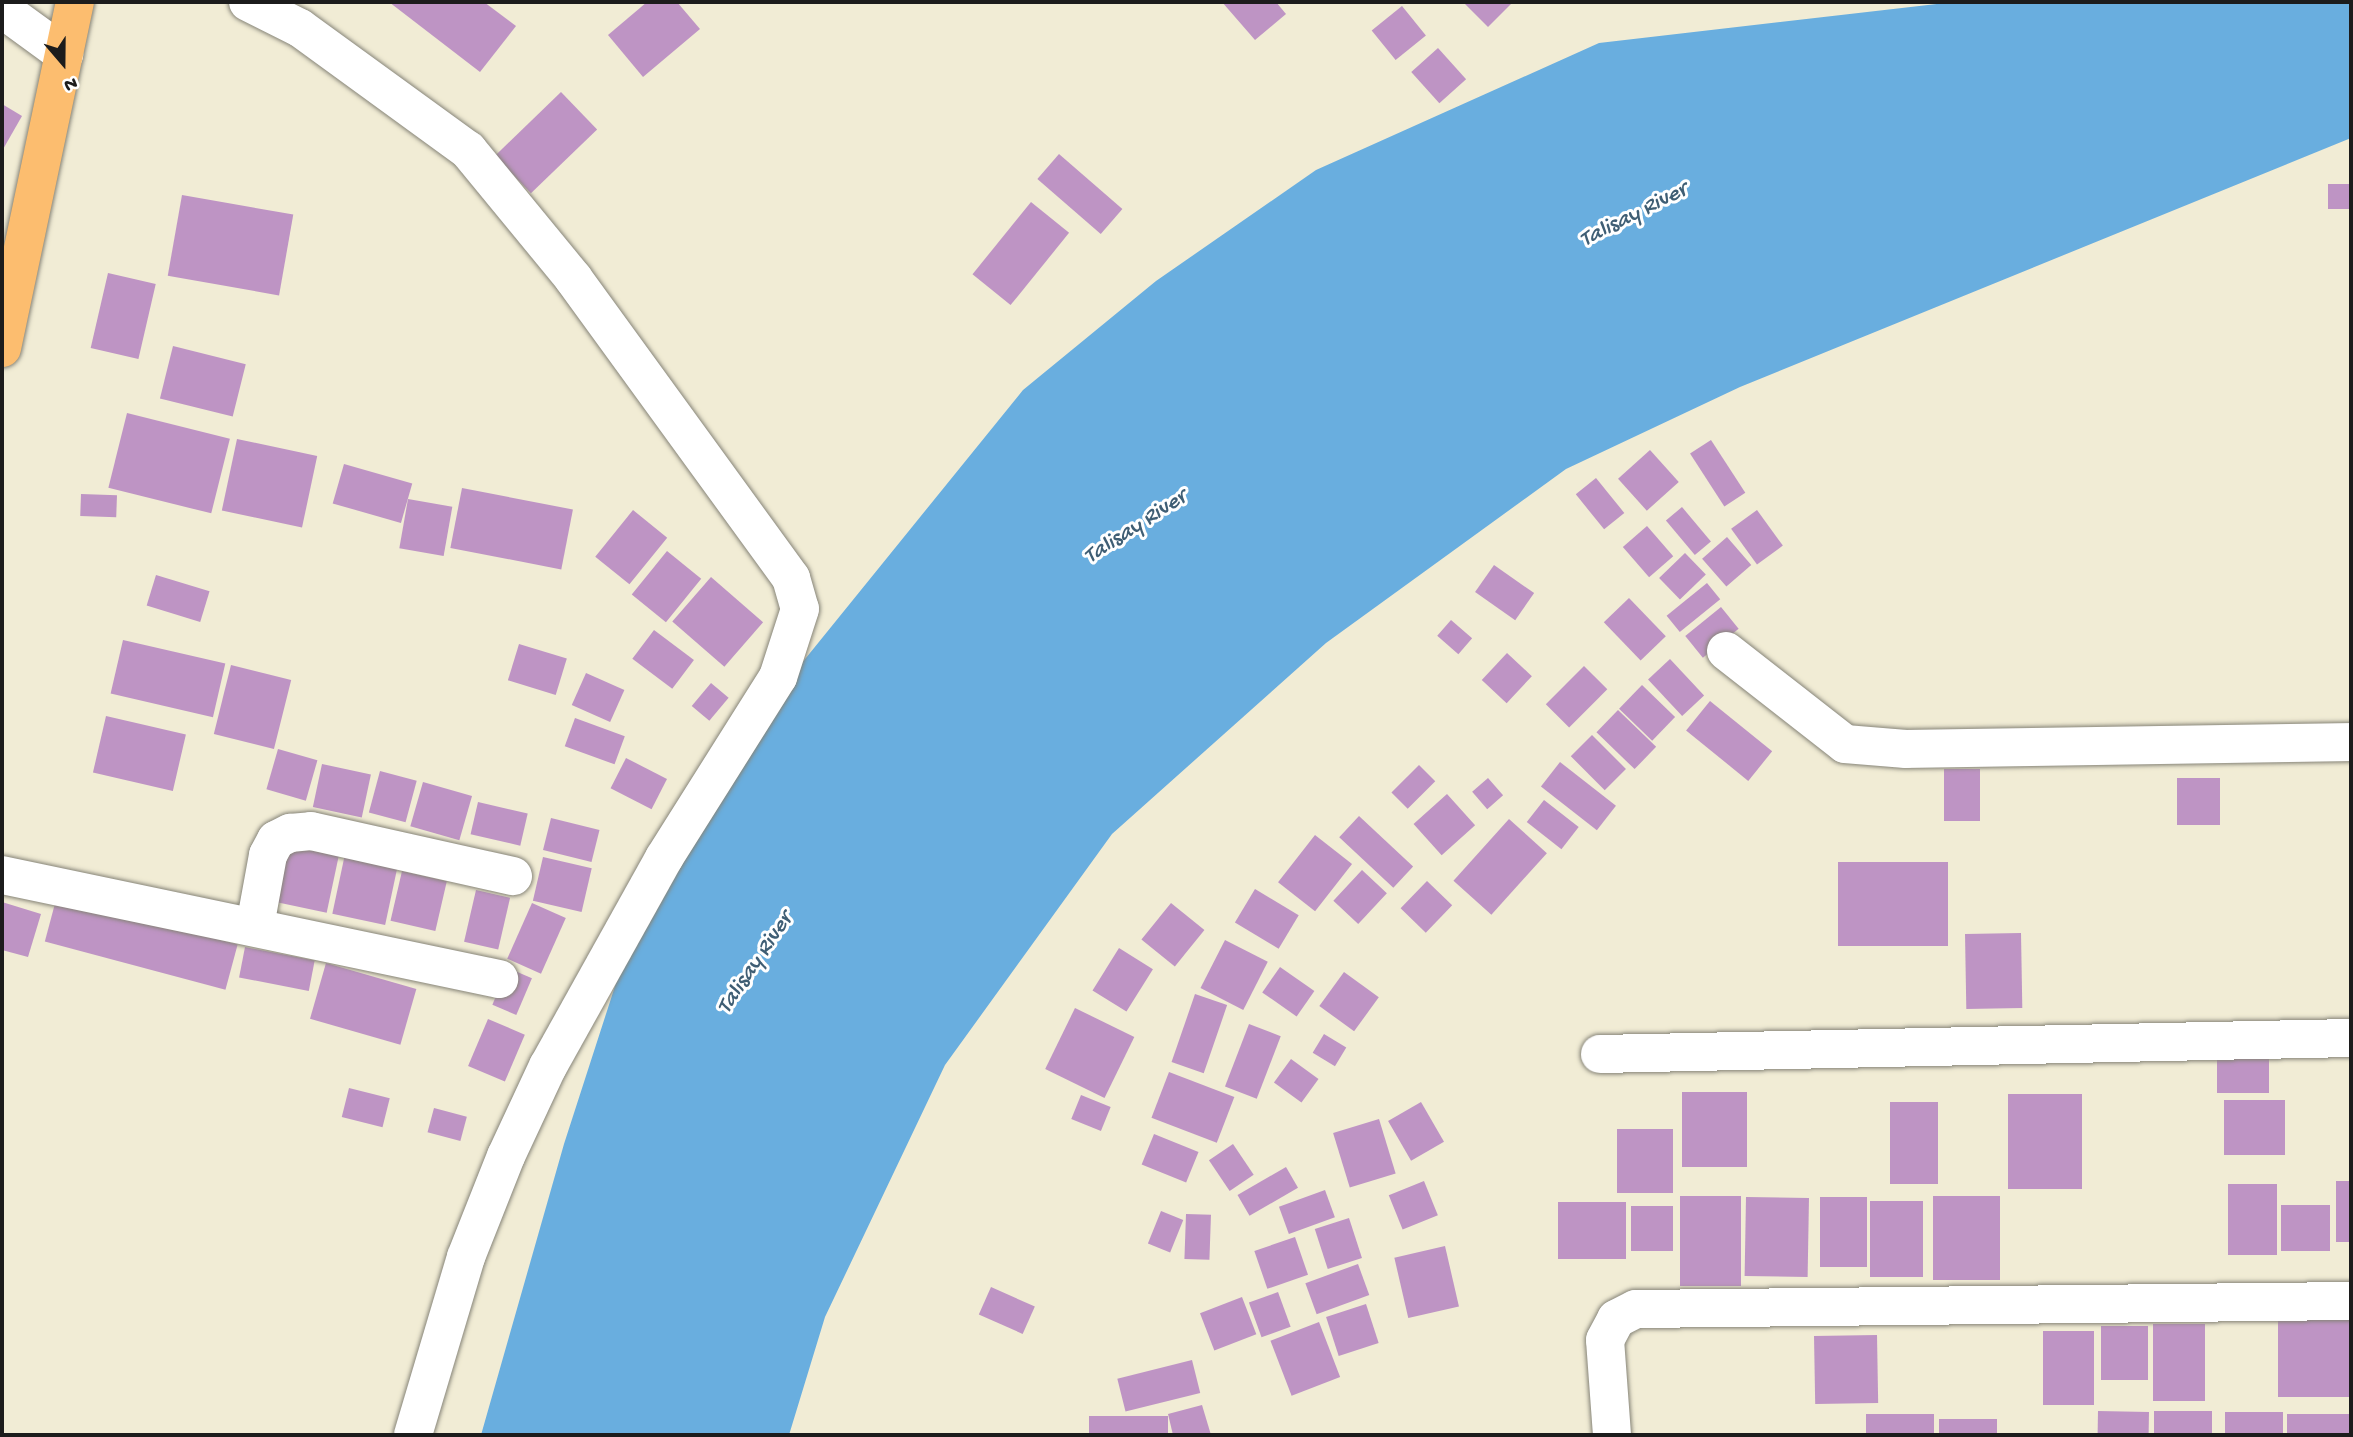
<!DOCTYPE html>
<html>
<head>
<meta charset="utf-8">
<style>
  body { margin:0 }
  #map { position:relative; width:2353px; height:1437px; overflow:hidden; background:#f1ecd5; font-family:"Gochi Hand",sans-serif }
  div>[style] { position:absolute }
  .water>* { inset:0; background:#69aedf }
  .building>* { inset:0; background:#be94c4; transform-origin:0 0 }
  .roads { filter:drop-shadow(0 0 2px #868478) drop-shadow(0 0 2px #868478) }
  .minor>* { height:38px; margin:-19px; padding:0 19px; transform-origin:19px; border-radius:19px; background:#fff }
  .major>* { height:38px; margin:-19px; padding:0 19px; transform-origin:19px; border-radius:19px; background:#fcbd6f }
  span { translate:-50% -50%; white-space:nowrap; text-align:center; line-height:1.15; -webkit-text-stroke:6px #fff; paint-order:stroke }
  .water-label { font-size:23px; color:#3f5e74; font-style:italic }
  .frame { position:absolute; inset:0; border:4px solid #1c1c1c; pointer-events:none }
  .north { position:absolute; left:28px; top:28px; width:70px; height:70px; -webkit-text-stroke:5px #fff; paint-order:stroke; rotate:160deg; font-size:19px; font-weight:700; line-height:28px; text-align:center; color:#1c1c1c }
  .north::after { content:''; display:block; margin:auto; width:24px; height:32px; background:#1c1c1c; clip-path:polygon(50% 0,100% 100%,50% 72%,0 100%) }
</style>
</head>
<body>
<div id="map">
  <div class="water">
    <div style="clip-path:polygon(1954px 2px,2351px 2px,2351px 138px,1740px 387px,1566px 469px,1326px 643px,1112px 834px,945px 1065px,825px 1317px,789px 1435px,481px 1435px,564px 1144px,627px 949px,780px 690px,1023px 390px,1156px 281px,1316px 170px,1599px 43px)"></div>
  </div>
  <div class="building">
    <div style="clip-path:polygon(389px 2px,484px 2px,516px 26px,480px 72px)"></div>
    <div style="clip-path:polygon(647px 2px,677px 2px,700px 29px,643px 77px,608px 35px)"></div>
    <div style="clip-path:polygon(1222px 2px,1276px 2px,1286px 14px,1255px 40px)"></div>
    <div style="clip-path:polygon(1463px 2px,1513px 2px,1488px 27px)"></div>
    <div style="left:1402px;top:6px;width:38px;height:39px;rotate:51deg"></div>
    <div style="left:1438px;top:48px;width:42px;height:36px;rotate:48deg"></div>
    <div style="left:561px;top:92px;width:52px;height:92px;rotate:46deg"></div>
    <div style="clip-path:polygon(2px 104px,22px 116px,2px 151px)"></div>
    <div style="left:1059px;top:154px;width:84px;height:33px;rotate:41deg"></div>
    <div style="left:2328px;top:184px;width:23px;height:25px"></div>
    <div style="left:182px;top:195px;width:113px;height:82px;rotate:10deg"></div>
    <div style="left:1031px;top:202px;width:49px;height:93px;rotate:39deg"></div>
    <div style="left:108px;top:273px;width:49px;height:77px;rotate:13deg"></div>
    <div style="left:173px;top:346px;width:75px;height:54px;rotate:14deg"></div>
    <div style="left:127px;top:413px;width:106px;height:77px;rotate:14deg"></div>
    <div style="left:237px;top:439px;width:82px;height:73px;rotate:12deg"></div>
    <div style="left:1711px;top:440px;width:63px;height:25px;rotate:57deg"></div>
    <div style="left:1650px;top:450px;width:43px;height:43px;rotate:48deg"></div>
    <div style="left:344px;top:464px;width:71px;height:41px;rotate:16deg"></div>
    <div style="left:1596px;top:478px;width:45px;height:26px;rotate:51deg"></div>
    <div style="left:462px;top:488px;width:113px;height:61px;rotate:11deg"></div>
    <div style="left:81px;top:494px;width:36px;height:22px;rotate:2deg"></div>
    <div style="left:408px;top:499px;width:45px;height:50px;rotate:10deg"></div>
    <div style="left:1682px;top:507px;width:45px;height:21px;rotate:50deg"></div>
    <div style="left:633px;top:510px;width:44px;height:60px;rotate:39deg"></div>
    <div style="left:1757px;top:510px;width:44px;height:32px;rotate:54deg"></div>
    <div style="left:1647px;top:526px;width:40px;height:32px;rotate:49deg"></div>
    <div style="left:1727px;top:537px;width:37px;height:33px;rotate:49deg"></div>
    <div style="left:667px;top:551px;width:44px;height:56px;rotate:39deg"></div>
    <div style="left:1685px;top:553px;width:30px;height:36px;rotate:46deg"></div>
    <div style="left:1494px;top:565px;width:49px;height:33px;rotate:35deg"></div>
    <div style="left:156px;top:575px;width:56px;height:32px;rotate:17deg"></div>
    <div style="left:711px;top:577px;width:69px;height:59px;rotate:41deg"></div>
    <div style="left:1707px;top:583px;width:21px;height:52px;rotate:51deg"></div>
    <div style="left:1629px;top:598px;width:53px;height:35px;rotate:46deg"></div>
    <div style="left:1721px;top:607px;width:28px;height:46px;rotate:51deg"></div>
    <div style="left:1451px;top:620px;width:28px;height:21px;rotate:41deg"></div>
    <div style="left:654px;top:630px;width:50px;height:36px;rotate:37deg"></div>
    <div style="left:123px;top:640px;width:105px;height:55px;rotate:13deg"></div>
    <div style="left:519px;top:644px;width:50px;height:38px;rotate:17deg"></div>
    <div style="left:1507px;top:653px;width:34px;height:37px;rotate:43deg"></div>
    <div style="left:1670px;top:659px;width:50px;height:30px;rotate:47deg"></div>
    <div style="left:231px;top:665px;width:62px;height:71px;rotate:14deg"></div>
    <div style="left:1584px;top:666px;width:33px;height:54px;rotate:45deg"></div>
    <div style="left:586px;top:673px;width:42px;height:35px;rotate:24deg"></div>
    <div style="left:711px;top:683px;width:23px;height:30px;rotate:40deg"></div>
    <div style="left:1642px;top:685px;width:46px;height:33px;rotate:44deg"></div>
    <div style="left:1710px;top:701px;width:80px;height:38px;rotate:39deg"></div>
    <div style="left:1618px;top:710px;width:53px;height:31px;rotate:44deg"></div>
    <div style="left:106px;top:716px;width:82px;height:58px;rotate:13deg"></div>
    <div style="left:575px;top:718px;width:53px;height:30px;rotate:20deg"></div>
    <div style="left:1592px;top:735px;width:48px;height:30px;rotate:45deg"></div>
    <div style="left:278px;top:749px;width:41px;height:42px;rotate:16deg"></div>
    <div style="left:626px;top:758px;width:46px;height:34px;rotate:27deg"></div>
    <div style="left:1560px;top:762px;width:71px;height:31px;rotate:38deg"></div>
    <div style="left:322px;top:764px;width:50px;height:44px;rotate:12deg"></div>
    <div style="left:1419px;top:765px;width:23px;height:39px;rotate:45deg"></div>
    <div style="left:1944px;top:769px;width:36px;height:52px"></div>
    <div style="left:380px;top:771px;width:38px;height:43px;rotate:15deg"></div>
    <div style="left:1488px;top:778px;width:23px;height:21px;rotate:49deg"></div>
    <div style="left:2220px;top:778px;width:47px;height:43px;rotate:90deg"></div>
    <div style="left:423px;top:782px;width:51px;height:46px;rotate:16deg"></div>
    <div style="left:1447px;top:794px;width:42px;height:45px;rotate:48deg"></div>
    <div style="left:1544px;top:800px;width:44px;height:28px;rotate:38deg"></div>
    <div style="left:478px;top:802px;width:51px;height:33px;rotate:13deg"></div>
    <div style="left:1359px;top:816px;width:74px;height:29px;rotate:43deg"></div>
    <div style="left:551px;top:818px;width:50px;height:33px;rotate:14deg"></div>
    <div style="left:1509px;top:819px;width:51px;height:83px;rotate:42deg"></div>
    <div style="left:1315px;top:835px;width:47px;height:60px;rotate:38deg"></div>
    <div style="left:282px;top:844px;width:58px;height:58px;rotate:12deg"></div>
    <div style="left:345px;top:854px;width:54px;height:61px;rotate:12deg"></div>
    <div style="left:543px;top:857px;width:50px;height:45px;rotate:13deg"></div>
    <div style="left:1948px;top:862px;width:84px;height:110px;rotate:90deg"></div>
    <div style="left:1362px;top:870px;width:34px;height:42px;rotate:43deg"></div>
    <div style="left:402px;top:871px;width:46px;height:51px;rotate:13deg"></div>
    <div style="left:1427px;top:881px;width:35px;height:38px;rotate:44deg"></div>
    <div style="left:1255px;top:889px;width:51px;height:39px;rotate:31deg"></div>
    <div style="left:476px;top:890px;width:35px;height:53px;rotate:13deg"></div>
    <div style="left:57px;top:896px;width:187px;height:47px;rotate:15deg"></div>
    <div style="clip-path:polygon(2px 902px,41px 914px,28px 957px,2px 950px)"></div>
    <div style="left:532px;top:903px;width:37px;height:61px;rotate:24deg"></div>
    <div style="left:1171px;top:903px;width:43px;height:47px;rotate:39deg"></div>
    <div style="left:2021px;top:933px;width:75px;height:56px;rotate:89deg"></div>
    <div style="left:1225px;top:940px;width:48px;height:54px;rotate:27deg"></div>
    <div style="left:245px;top:947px;width:71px;height:31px;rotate:11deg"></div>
    <div style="left:1119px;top:948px;width:40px;height:50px;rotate:32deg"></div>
    <div style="left:326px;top:963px;width:94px;height:58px;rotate:16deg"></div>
    <div style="left:1280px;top:967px;width:42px;height:31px;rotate:35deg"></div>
    <div style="left:508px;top:968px;width:26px;height:40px;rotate:23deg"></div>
    <div style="left:1344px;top:972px;width:43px;height:42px;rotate:36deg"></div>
    <div style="left:1195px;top:994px;width:34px;height:72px;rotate:19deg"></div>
    <div style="left:1075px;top:1008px;width:66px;height:68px;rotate:26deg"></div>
    <div style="left:488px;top:1019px;width:40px;height:51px;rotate:23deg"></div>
    <div style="left:1249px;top:1024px;width:34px;height:67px;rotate:21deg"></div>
    <div style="left:1324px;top:1034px;width:26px;height:22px;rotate:31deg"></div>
    <div style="left:2217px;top:1056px;width:52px;height:37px"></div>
    <div style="left:1291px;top:1059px;width:34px;height:29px;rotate:36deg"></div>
    <div style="left:1169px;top:1072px;width:70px;height:49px;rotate:21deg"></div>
    <div style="left:349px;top:1088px;width:42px;height:30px;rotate:14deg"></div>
    <div style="left:1747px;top:1092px;width:75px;height:65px;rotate:90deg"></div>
    <div style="left:2008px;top:1094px;width:74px;height:95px"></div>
    <div style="left:1081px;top:1095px;width:32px;height:26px;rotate:22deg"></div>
    <div style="left:2224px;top:1100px;width:61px;height:55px"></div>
    <div style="left:1421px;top:1102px;width:46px;height:38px;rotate:60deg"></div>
    <div style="left:1890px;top:1102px;width:48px;height:82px"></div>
    <div style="left:434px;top:1108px;width:34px;height:25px;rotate:15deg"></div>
    <div style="left:1379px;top:1119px;width:57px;height:48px;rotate:73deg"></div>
    <div style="left:1673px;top:1129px;width:64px;height:56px;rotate:90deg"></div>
    <div style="left:1154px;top:1134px;width:48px;height:33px;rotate:22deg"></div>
    <div style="left:1233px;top:1144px;width:37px;height:29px;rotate:56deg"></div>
    <div style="left:1286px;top:1167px;width:24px;height:56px;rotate:60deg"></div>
    <div style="left:1424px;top:1181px;width:37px;height:38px;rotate:68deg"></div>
    <div style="left:2336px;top:1181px;width:15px;height:61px"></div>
    <div style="left:2228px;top:1184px;width:49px;height:71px"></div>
    <div style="left:1325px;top:1190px;width:29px;height:49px;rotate:70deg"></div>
    <div style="left:1741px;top:1196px;width:90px;height:61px;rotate:90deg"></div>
    <div style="left:2000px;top:1196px;width:84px;height:67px;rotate:90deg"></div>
    <div style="left:1746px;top:1197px;width:63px;height:79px;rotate:1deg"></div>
    <div style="left:1820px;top:1197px;width:47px;height:70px"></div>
    <div style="left:1870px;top:1201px;width:53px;height:76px"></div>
    <div style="left:1558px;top:1202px;width:68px;height:57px"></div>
    <div style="left:2281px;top:1205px;width:49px;height:46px"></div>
    <div style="left:1631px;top:1206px;width:42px;height:45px"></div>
    <div style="left:1161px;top:1211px;width:24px;height:35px;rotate:22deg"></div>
    <div style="left:1186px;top:1214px;width:25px;height:45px;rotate:2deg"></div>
    <div style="left:1349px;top:1218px;width:42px;height:36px;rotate:72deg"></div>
    <div style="left:1295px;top:1237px;width:40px;height:43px;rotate:71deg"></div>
    <div style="left:1445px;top:1246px;width:62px;height:52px;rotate:77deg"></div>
    <div style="left:1358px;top:1264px;width:33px;height:56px;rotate:70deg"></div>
    <div style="left:991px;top:1287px;width:48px;height:30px;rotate:24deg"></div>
    <div style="left:1278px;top:1292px;width:37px;height:31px;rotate:70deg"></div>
    <div style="left:1242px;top:1297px;width:40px;height:45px;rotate:69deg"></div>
    <div style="left:1366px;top:1304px;width:41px;height:42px;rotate:72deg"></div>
    <div style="left:2278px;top:1315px;width:73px;height:82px"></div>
    <div style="left:1319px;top:1322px;width:59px;height:52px;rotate:69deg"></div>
    <div style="left:2153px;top:1324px;width:52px;height:77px"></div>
    <div style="left:2148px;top:1326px;width:54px;height:47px;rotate:90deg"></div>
    <div style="left:2043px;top:1331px;width:51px;height:74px"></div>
    <div style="left:1877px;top:1335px;width:68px;height:63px;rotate:89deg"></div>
    <div style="left:1192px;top:1360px;width:34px;height:77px;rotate:76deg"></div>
    <div style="clip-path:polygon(1202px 1405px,1211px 1435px,1173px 1435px,1168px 1414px)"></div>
    <div style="left:2098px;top:1411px;width:51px;height:24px;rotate:1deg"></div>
    <div style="left:2154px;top:1411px;width:58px;height:24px"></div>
    <div style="left:2225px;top:1412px;width:58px;height:23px"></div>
    <div style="left:1866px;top:1414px;width:68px;height:21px"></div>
    <div style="left:2287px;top:1414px;width:64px;height:21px"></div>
    <div style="left:1168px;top:1416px;width:19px;height:79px;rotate:90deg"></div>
    <div style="left:1997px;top:1419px;width:16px;height:58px;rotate:90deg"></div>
  </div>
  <div class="roads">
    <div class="minor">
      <div style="left:248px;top:2px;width:58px;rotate:26.6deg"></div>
      <div style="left:300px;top:28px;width:208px;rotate:36deg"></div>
      <div style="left:468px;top:150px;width:166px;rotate:50.6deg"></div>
      <div style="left:573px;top:278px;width:371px;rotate:54deg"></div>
      <div style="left:791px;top:578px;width:32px;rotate:74deg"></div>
      <div style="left:800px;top:609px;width:71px;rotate:107.9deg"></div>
      <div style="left:778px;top:677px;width:214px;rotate:122.2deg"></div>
      <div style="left:664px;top:858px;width:238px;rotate:119.1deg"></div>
      <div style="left:548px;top:1066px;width:99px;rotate:115deg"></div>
      <div style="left:506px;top:1156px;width:109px;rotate:111.6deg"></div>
      <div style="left:466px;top:1257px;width:186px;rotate:106.6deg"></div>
      <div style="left:2px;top:9px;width:77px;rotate:36deg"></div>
      <div style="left:1726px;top:651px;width:151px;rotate:38deg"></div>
      <div style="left:1845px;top:744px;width:61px;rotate:4.7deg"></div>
      <div style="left:1906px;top:749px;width:445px;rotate:-0.9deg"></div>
      <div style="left:2px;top:875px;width:508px;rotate:11.82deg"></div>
      <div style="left:255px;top:926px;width:72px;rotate:-79.6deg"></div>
      <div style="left:268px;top:855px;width:17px;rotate:-62deg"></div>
      <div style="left:276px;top:840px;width:16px;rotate:-27deg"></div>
      <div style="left:290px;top:833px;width:21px;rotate:-5deg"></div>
      <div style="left:311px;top:831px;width:207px;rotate:12.6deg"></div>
      <div style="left:1600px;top:1054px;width:751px;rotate:-1.22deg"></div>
      <div style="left:1612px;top:1435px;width:95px;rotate:-94.2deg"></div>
      <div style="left:1605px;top:1340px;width:24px;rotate:-62deg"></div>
      <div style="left:1616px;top:1319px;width:22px;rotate:-27deg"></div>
      <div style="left:1636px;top:1309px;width:715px;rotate:-0.64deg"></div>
    </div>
    <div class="major">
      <div style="left:2px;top:348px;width:354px;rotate:-78.1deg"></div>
    </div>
  </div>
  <div class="water-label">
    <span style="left:1634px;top:216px;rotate:-27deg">Talisay River</span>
    <span style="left:1136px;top:528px;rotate:-33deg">Talisay River</span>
    <span style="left:756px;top:964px;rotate:-56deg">Talisay River</span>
  </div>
  <div class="frame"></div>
  <div class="north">N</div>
</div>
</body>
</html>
